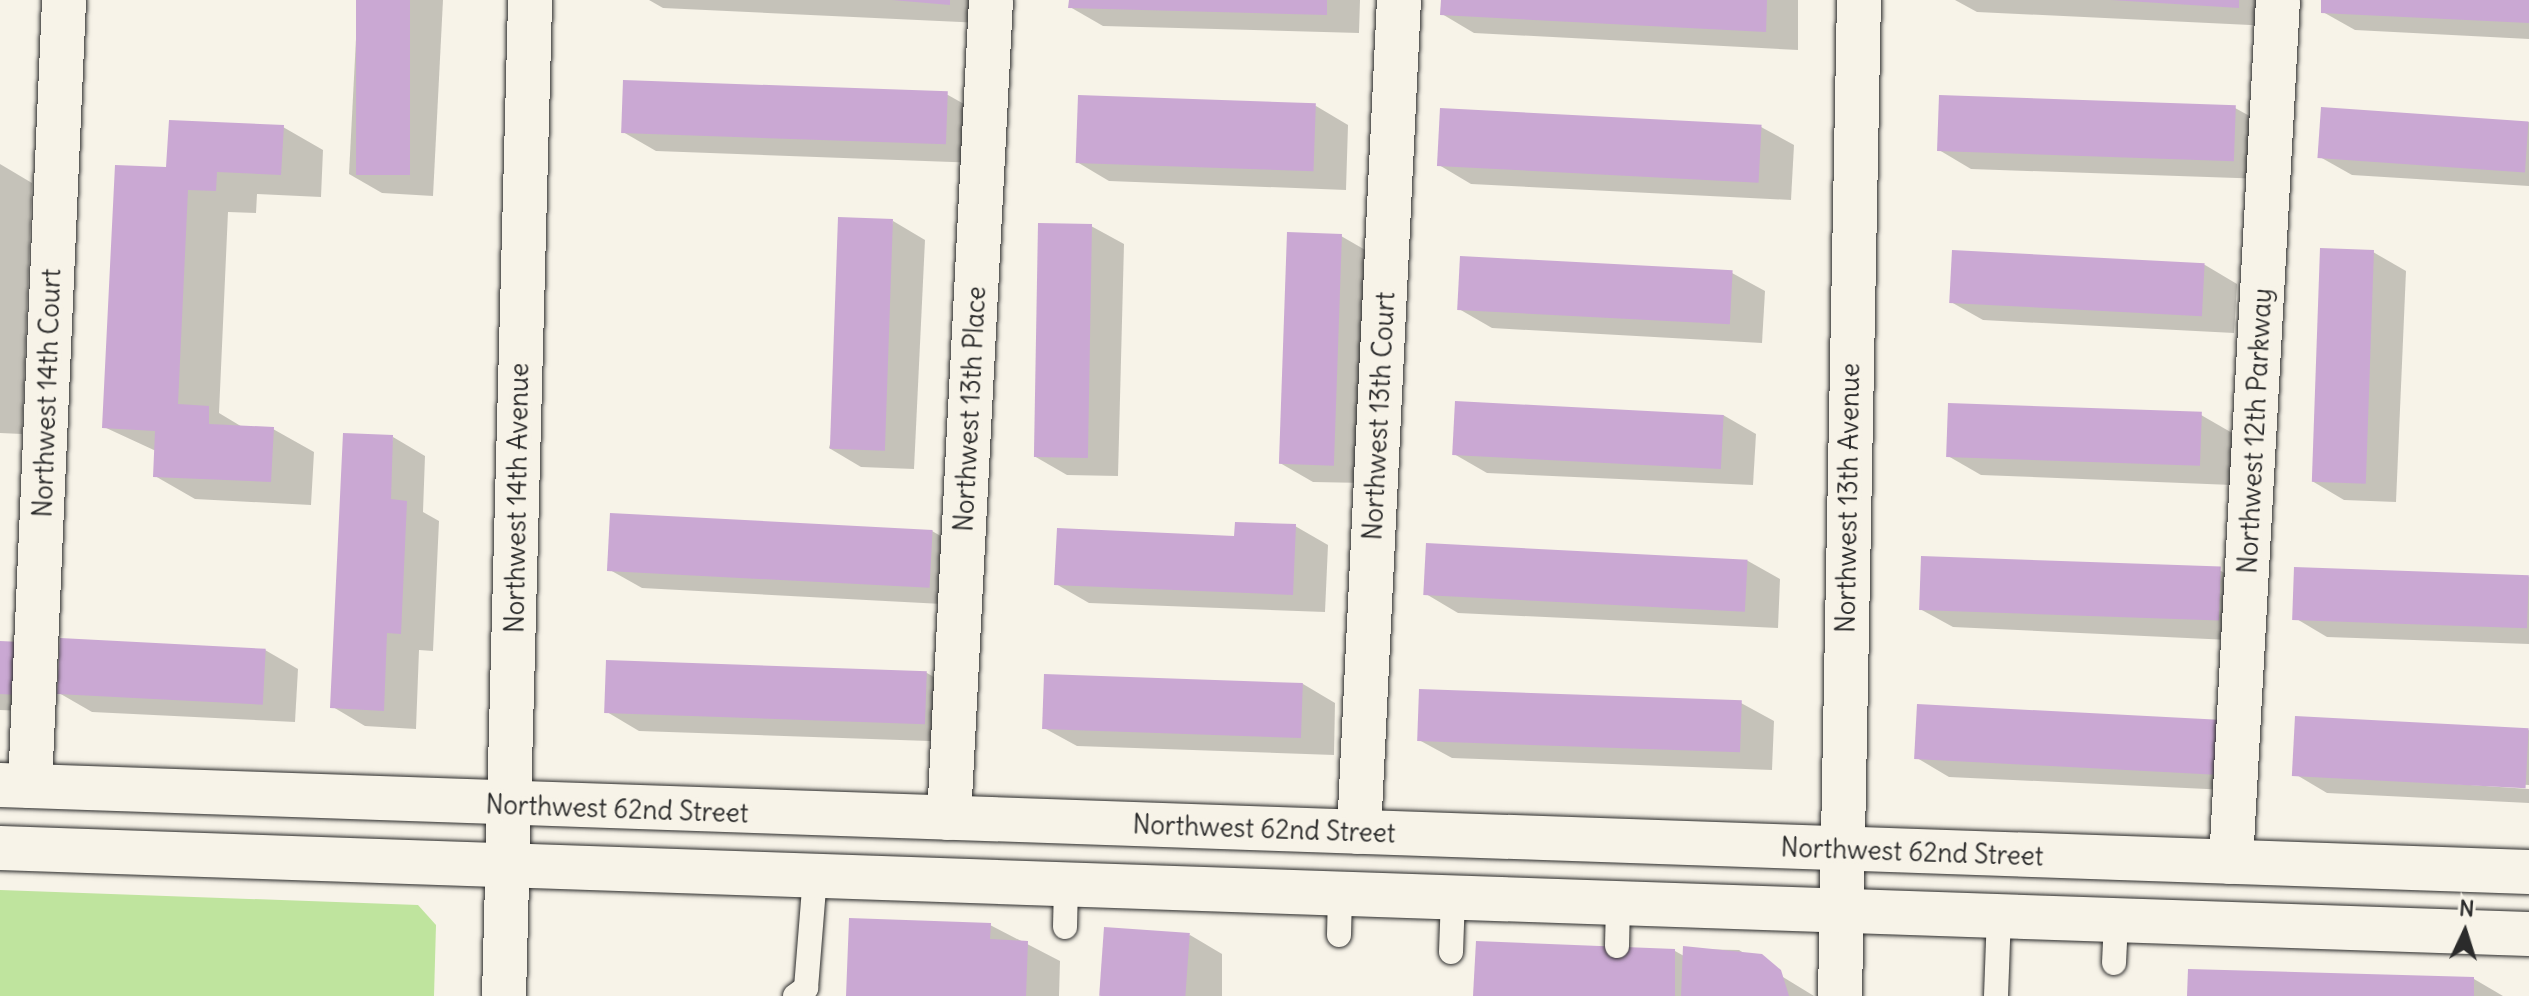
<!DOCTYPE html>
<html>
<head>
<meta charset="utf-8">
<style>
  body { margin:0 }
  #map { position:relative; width:2529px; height:996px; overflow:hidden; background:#f7f3e8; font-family:Delius,sans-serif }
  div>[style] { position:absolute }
  .green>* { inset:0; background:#bfe49e }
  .shadow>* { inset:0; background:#0003 }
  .building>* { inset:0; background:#caa8d3; transform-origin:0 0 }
  .roads { filter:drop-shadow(0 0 2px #2b2b2b) drop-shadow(0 0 2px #2b2b2b) }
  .lane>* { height:24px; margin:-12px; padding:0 12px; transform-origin:12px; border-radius:12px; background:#f7f3e8 }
  .street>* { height:44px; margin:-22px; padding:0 22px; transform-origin:22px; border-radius:22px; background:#f7f3e8 }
  .secondary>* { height:44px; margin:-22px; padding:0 22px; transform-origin:22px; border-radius:22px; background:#f7f3e8 }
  span { translate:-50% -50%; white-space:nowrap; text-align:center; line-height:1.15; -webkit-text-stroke:8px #f7f3e8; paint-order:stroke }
  .street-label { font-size:26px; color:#2b2b2b }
  .north { position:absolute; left:2425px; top:892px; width:80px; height:80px; -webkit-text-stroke:6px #f7f3e8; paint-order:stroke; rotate:4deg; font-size:22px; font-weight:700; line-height:32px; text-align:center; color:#2b2b2b }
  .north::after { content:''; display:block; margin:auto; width:28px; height:36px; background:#2b2b2b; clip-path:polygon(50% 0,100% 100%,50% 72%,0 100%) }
</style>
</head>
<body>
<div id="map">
  <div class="green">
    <div style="clip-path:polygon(0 890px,418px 905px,436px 925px,434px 996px,0 996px)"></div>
  </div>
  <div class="shadow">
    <div style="clip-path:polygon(358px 0,443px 0,433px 196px,382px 193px,349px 174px)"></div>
    <div style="clip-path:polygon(649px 0,983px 0,982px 23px,663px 8px)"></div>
    <div style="clip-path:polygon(1071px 0,1360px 0,1359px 33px,1103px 26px,1070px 7px)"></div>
    <div style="clip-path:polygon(1443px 0,1798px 0,1798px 50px,1474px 33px,1442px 14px)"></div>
    <div style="clip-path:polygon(1955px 0,2272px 0,2271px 26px,1977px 12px)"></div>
    <div style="clip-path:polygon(2323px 0,2529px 0,2529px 39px,2355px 30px,2323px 12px)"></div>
    <div style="clip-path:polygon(948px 95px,980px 113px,979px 163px,656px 151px,623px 132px)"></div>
    <div style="clip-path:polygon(1316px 106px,1348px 125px,1346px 190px,1109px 181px,1077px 162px)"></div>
    <div style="clip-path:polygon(2235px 108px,2268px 126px,2266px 179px,1971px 169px,1939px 150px)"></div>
    <div style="clip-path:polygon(2529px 122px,2529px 186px,2352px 175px,2320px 157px)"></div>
    <div style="clip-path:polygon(283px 127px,323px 150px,321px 197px,257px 194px,256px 213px,228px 212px,219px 413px,244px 428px,273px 429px,314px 452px,311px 505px,195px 499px,155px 476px,156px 451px,104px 427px,168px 170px)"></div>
    <div style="clip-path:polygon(1761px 127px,1794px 145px,1791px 200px,1471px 184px,1439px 165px)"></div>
    <div style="clip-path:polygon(0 164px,32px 183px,22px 434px,0 433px)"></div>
    <div style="clip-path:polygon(893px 221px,925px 240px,914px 469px,861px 467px,829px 448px)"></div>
    <div style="clip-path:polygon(1091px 226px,1124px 244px,1118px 476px,1067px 475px,1034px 456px)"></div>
    <div style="clip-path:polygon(1341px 236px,1374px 255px,1365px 483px,1313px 482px,1280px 463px)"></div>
    <div style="clip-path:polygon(2373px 252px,2406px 271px,2396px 502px,2344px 500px,2312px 481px)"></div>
    <div style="clip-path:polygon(2205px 265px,2237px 284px,2234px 333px,1983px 320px,1951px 302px)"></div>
    <div style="clip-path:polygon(1732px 273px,1765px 291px,1762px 343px,1492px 328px,1459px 309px)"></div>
    <div style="clip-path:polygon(1723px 415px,1756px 434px,1753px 485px,1487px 473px,1454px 454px)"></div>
    <div style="clip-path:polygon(2201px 415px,2234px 434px,2232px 485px,1981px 475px,1948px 456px)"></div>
    <div style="clip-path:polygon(393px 437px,425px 456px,423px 512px,439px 521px,433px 651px,419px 650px,416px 729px,365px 726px,333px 707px)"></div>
    <div style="clip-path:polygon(1295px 526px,1328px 545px,1325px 612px,1089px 603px,1056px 584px)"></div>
    <div style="clip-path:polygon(932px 531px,965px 550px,961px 605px,642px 588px,610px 570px)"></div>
    <div style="clip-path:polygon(1748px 561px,1780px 579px,1778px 628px,1458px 613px,1426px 594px)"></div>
    <div style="clip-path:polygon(2221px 571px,2253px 590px,2251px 641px,1953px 627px,1920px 609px)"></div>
    <div style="clip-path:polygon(2529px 577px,2529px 644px,2327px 637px,2295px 618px)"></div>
    <div style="clip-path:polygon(0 643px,51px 712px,0 710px)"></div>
    <div style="clip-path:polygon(265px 650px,298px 669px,295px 722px,92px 712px,59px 693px)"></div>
    <div style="clip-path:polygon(927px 673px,959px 692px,958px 742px,639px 731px,607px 712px)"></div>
    <div style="clip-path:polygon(1303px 684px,1335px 703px,1334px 755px,1077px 746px,1044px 728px)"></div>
    <div style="clip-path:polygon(1741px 703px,1774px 721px,1772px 770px,1452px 758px,1419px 740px)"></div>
    <div style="clip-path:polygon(2218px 720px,2249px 791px,1949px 777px,1917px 758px)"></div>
    <div style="clip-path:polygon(2529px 730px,2529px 785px,2325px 775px,2529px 789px,2529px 803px,2327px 793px,2295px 774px)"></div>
    <div style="clip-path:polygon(990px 925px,1060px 961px,1059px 996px,850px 996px)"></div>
    <div style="clip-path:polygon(1190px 935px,1222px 954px,1222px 996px,1102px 996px)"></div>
    <div style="clip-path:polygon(1685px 949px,1739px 950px,1814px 996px,1475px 996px,1675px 951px,1684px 956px)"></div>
    <div style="clip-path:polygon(2474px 979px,2503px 996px,2189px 996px)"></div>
  </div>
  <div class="building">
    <div style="left:356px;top:0;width:54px;height:175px"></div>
    <div style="clip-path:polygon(892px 0,950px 0,950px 5px)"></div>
    <div style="clip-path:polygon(1069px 0,1327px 0,1327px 15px,1068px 8px)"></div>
    <div style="clip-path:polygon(1441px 0,1767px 0,1766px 32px,1440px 15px)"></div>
    <div style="clip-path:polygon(2111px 0,2239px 0,2239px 8px)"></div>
    <div style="clip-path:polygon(2321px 0,2529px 0,2529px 23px,2321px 13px)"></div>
    <div style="left:623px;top:80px;width:325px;height:53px;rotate:2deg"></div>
    <div style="left:1078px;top:95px;width:238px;height:68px;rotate:2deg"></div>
    <div style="left:1939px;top:95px;width:297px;height:56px;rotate:2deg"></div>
    <div style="left:2321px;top:107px;width:208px;height:51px;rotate:4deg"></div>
    <div style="left:1440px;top:108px;width:322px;height:58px;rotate:3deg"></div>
    <div style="clip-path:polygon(169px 120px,284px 125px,281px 175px,217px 172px,216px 191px,188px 190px,178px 404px,209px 406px,209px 424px,274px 427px,271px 482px,153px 477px,155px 431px,102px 428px,115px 165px,166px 167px)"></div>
    <div style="left:838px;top:217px;width:55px;height:232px;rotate:2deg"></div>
    <div style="left:1038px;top:223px;width:54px;height:234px;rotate:1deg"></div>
    <div style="left:1287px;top:232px;width:55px;height:232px;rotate:2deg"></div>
    <div style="left:2320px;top:248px;width:54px;height:234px;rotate:2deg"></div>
    <div style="left:1952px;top:250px;width:253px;height:53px;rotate:3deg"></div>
    <div style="left:1460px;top:256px;width:273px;height:54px;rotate:3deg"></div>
    <div style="left:1455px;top:401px;width:269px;height:54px;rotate:3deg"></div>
    <div style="left:1948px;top:403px;width:254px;height:54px;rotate:2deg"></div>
    <div style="clip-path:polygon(343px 433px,393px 435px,391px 499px,407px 501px,401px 634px,387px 633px,384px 711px,330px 708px)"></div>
    <div style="left:610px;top:513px;width:323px;height:58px;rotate:3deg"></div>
    <div style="clip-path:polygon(1235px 522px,1296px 524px,1293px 595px,1054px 585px,1057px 528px,1234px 536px)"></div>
    <div style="left:1426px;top:543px;width:322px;height:52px;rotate:3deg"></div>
    <div style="left:1921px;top:556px;width:300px;height:54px;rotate:2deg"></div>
    <div style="left:2294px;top:567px;width:235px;height:53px;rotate:2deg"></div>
    <div style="left:60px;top:638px;width:206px;height:56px;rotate:3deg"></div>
    <div style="left:0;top:641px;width:21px;height:53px;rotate:3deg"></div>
    <div style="left:606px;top:660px;width:321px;height:53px;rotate:2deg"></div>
    <div style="left:1044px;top:674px;width:259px;height:55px;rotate:2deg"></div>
    <div style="left:1419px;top:689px;width:323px;height:52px;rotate:2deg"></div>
    <div style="left:1917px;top:704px;width:302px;height:55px;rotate:3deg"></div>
    <div style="left:2295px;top:716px;width:234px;height:60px;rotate:3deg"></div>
    <div style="clip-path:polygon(849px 918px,991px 923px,990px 939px,1028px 941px,1026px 996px,846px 996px)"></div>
    <div style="left:1104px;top:927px;width:86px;height:69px;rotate:4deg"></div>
    <div style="clip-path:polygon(1476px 941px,1675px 949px,1675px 996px,1473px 996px)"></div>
    <div style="clip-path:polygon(1683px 946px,1762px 954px,1781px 970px,1789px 996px,1681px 996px)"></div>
    <div style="clip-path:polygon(2188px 969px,2474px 977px,2474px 996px,2187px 996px)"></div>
  </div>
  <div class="roads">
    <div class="lane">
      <div style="left:1065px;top:927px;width:42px;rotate:-88.6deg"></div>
      <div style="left:1339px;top:935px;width:41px;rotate:-88.6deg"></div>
      <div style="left:1617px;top:946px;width:42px;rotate:-88.6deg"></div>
      <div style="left:1451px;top:952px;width:54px;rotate:-87.9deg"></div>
      <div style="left:2114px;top:963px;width:43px;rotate:-87.3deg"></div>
      <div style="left:795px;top:996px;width:14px;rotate:-36deg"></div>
      <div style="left:806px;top:988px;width:112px;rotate:-85.4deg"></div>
      <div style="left:1996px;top:996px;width:80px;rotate:-87.9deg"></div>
    </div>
    <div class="street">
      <div style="left:30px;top:786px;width:787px;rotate:-87.52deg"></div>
      <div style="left:949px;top:818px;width:819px;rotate:-87.06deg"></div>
      <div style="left:1359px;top:832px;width:833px;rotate:-87.25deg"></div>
      <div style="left:2231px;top:862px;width:863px;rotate:-86.88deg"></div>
      <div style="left:504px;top:996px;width:996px;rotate:-88.5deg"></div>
      <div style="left:1840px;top:996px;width:996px;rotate:-88.91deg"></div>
    </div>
    <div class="secondary">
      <div style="left:0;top:785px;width:2530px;rotate:1.97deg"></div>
      <div style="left:0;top:848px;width:2530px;rotate:1.95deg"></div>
    </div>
  </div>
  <div class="street-label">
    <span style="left:47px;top:393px;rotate:-88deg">Northwest 14th Court</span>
    <span style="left:970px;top:409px;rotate:-87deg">Northwest 13th Place</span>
    <span style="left:1379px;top:416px;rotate:-87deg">Northwest 13th Court</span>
    <span style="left:2255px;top:431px;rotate:-87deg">Northwest 12th Parkway</span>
    <span style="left:517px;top:498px;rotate:-89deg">Northwest 14th Avenue</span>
    <span style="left:1848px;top:498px;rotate:-89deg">Northwest 13th Avenue</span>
    <span style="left:617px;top:809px;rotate:2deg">Northwest 62nd Street</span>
    <span style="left:1264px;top:829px;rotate:2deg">Northwest 62nd Street</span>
    <span style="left:1912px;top:852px;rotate:2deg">Northwest 62nd Street</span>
  </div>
  <div class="north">N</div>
</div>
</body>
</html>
